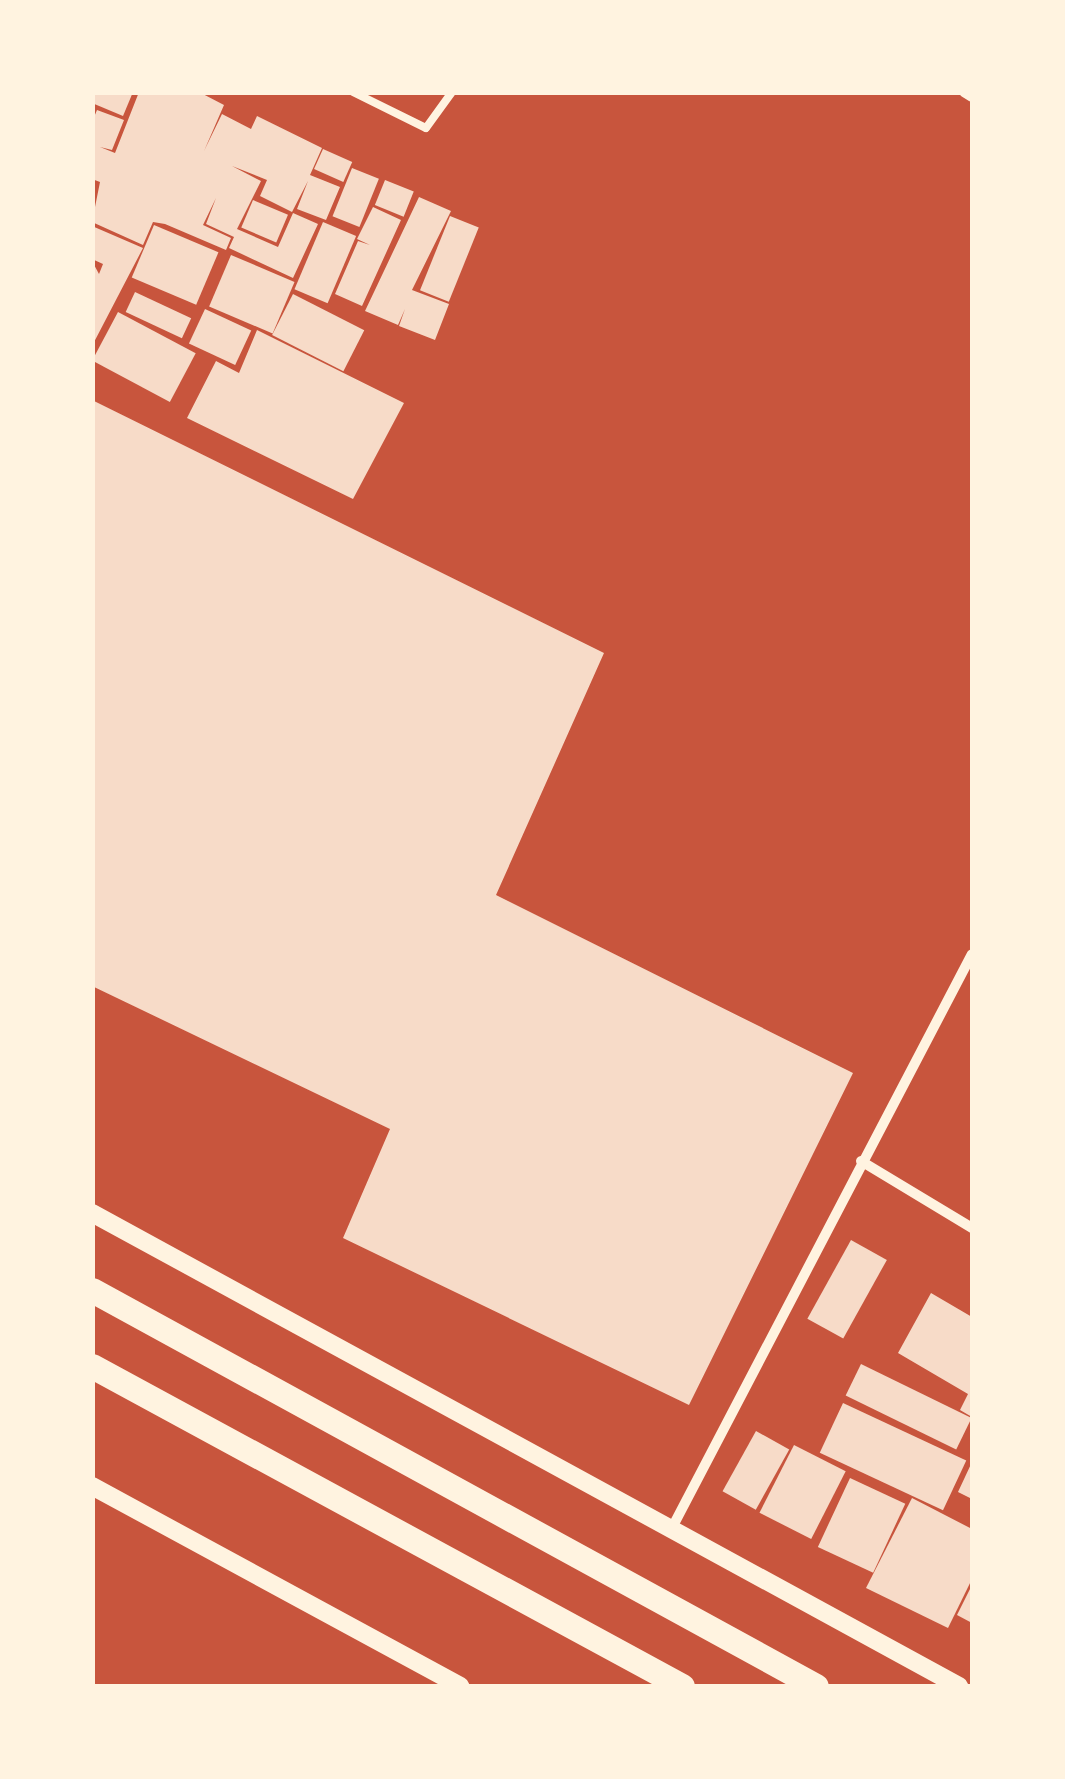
<!DOCTYPE html>
<html>
<head>
<meta charset="utf-8">
<style>
  body { margin:0 }
  #map { position:relative; width:1065px; height:1779px; overflow:hidden; background:#c8553d; font-family:"Roboto Condensed",sans-serif }
  div>[style] { position:absolute }
  .building>* { inset:0; background:#f7dbc8; transform-origin:0 0 }
  .service>* { height:8px; margin:-4px; padding:0 4px; transform-origin:4px; border-radius:4px; background:#fff3e0 }
  .minor>* { height:10px; margin:-5px; padding:0 5px; transform-origin:5px; border-radius:5px; background:#fff3e0 }
  .tertiary>* { height:18px; margin:-9px; padding:0 9px; transform-origin:9px; border-radius:9px; background:#fff3e0 }
  .primary>* { height:25px; margin:-12.5px; padding:0 12.5px; transform-origin:12.5px; border-radius:12.5px; background:#fff3e0 }
  span { translate:-50% -50%; white-space:nowrap; text-align:center; line-height:1.15; -webkit-text-stroke:10px #fff3e0; paint-order:stroke }
  .frame { position:absolute; inset:0; border:95px solid #fff3e0; pointer-events:none }
</style>
</head>
<body>
<div id="map">
  <div class="building">
    <div style="clip-path:polygon(92px 92px,133px 92px,123px 116px,92px 103px)"></div>
    <div style="clip-path:polygon(139px 92px,199px 92px,224px 105px,204px 151px,222px 114px,251px 129px,257px 116px,322px 148px,310px 175px,340px 187px,326px 220px,297px 209px,308px 181px,292px 212px,260px 196px,267px 180px,232px 166px,261px 181px,237px 229px,278px 247px,293px 213px,318px 224px,293px 278px,229px 248px,234px 237px,206px 224px,216px 198px,203px 225px,231px 238px,226px 250px,165px 224px,153px 222px,143px 245px,92px 222px,100px 182px,92px 179px,92px 122px,97px 110px,124px 120px,112px 150px,100px 147px,115px 153px)"></div>
    <div style="left:323px;top:149px;width:32px;height:22px;rotate:24deg"></div>
    <div style="left:352px;top:168px;width:29px;height:52px;rotate:22deg"></div>
    <div style="left:385px;top:180px;width:31px;height:27px;rotate:22deg"></div>
    <div style="clip-path:polygon(419px 197px,451px 211px,412px 290px,449px 304px,435px 340px,399px 326px,405px 309px,398px 325px,365px 311px)"></div>
    <div style="left:253px;top:200px;width:38px;height:30px;rotate:23deg"></div>
    <div style="clip-path:polygon(373px 207px,401px 220px,362px 306px,335px 294px,358px 241px,370px 245px,357px 239px)"></div>
    <div style="left:450px;top:216px;width:31px;height:80px;rotate:22deg"></div>
    <div style="left:323px;top:222px;width:36px;height:73px;rotate:23deg"></div>
    <div style="left:154px;top:225px;width:70px;height:57px;rotate:23deg"></div>
    <div style="clip-path:polygon(92px 226px,143px 248px,92px 346px,92px 261px,99px 274px,103px 264px,92px 259px)"></div>
    <div style="left:231px;top:255px;width:69px;height:56px;rotate:23deg"></div>
    <div style="left:135px;top:292px;width:62px;height:22px;rotate:25deg"></div>
    <div style="left:293px;top:294px;width:80px;height:46px;rotate:27deg"></div>
    <div style="left:205px;top:309px;width:51px;height:38px;rotate:25deg"></div>
    <div style="left:118px;top:312px;width:88px;height:55px;rotate:28deg"></div>
    <div style="clip-path:polygon(257px 330px,404px 403px,353px 499px,187px 418px,216px 361px,239px 373px)"></div>
    <div style="clip-path:polygon(92px 400px,604px 653px,496px 895px,853px 1073px,689px 1405px,343px 1238px,390px 1129px,92px 986px)"></div>
    <div style="left:851px;top:1240px;width:41px;height:90px;rotate:29deg"></div>
    <div style="clip-path:polygon(931px 1293px,972px 1317px,972px 1417px,960px 1410px,968px 1394px,898px 1353px)"></div>
    <div style="left:861px;top:1364px;width:123px;height:35px;rotate:26deg"></div>
    <div style="left:843px;top:1403px;width:136px;height:55px;rotate:25deg"></div>
    <div style="left:756px;top:1431px;width:38px;height:69px;rotate:29deg"></div>
    <div style="left:794px;top:1445px;width:58px;height:76px;rotate:27deg"></div>
    <div style="clip-path:polygon(972px 1462px,972px 1499px,958px 1492px)"></div>
    <div style="left:850px;top:1478px;width:61px;height:76px;rotate:25deg"></div>
    <div style="clip-path:polygon(912px 1498px,972px 1529px,972px 1579px,948px 1628px,866px 1588px)"></div>
    <div style="clip-path:polygon(972px 1585px,972px 1623px,957px 1615px)"></div>
  </div>
  <div class="service">
    <div style="left:353px;top:92px;width:81px;rotate:26.3deg"></div>
    <div style="left:426px;top:128px;width:44px;rotate:-54.2deg"></div>
  </div>
  <div class="minor">
    <div style="left:964px;top:92px;width:9px;rotate:32deg"></div>
    <div style="left:861px;top:1161px;width:130px;rotate:31.1deg"></div>
    <div style="left:674px;top:1524px;width:643px;rotate:-62.4deg"></div>
  </div>
  <div class="tertiary">
    <div style="left:92px;top:1213px;width:988px;rotate:28.62deg"></div>
    <div style="left:92px;top:1486px;width:419px;rotate:28.5deg"></div>
  </div>
  <div class="primary">
    <div style="left:92px;top:1290px;width:825px;rotate:28.68deg"></div>
    <div style="left:92px;top:1366px;width:671px;rotate:28.47deg"></div>
  </div>
  <div class="frame"></div>
</div>
</body>
</html>
